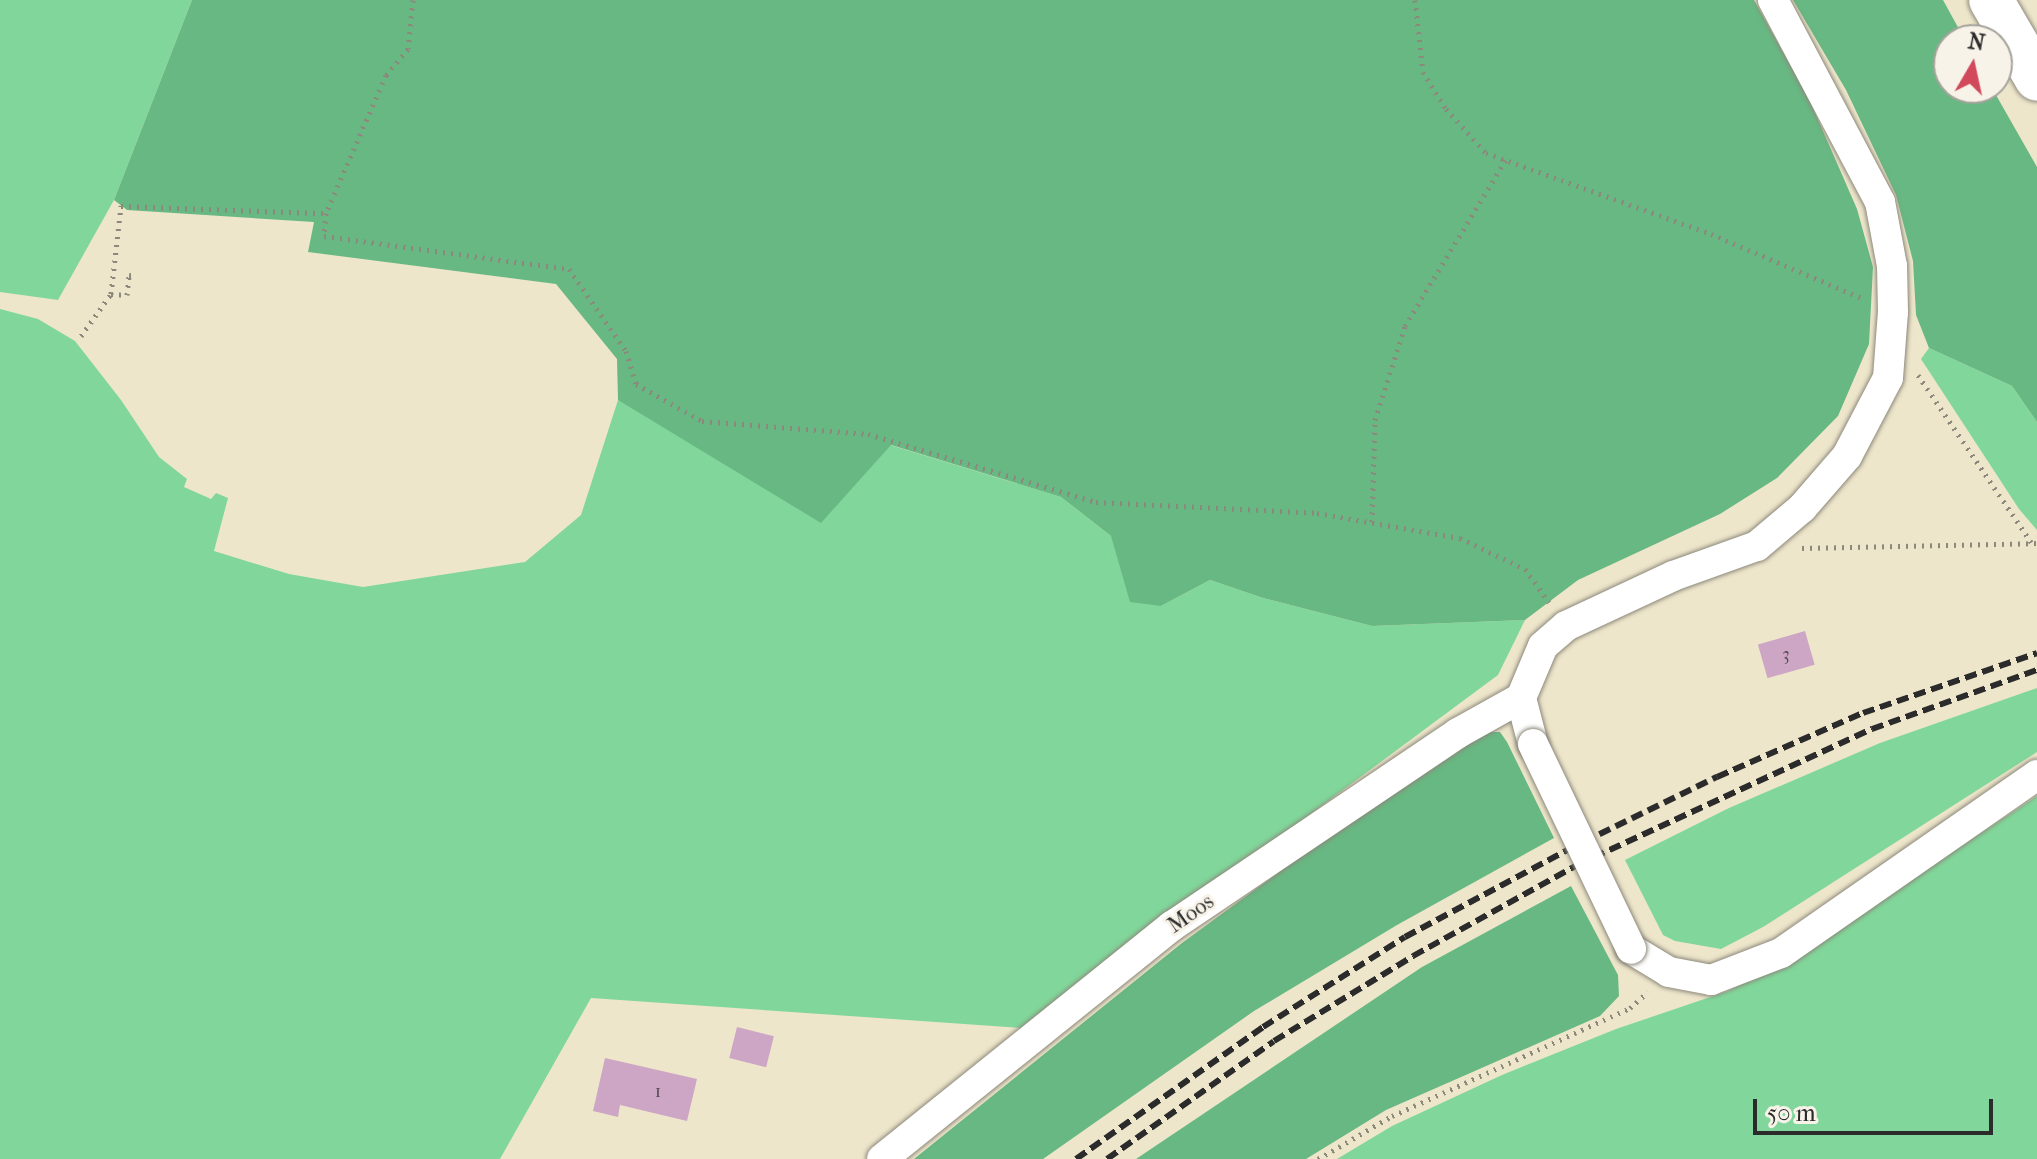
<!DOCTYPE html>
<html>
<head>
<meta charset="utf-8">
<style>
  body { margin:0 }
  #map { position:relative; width:2037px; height:1159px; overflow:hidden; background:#eee6cb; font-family:"IM FELL French Canon",serif }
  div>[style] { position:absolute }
  .green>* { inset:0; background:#81d79b }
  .forest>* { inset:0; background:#68b883 }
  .building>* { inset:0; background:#cda6c6; transform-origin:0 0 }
  .path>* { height:5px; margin-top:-2.5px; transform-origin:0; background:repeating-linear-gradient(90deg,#8c887b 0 2px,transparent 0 8px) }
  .roads { filter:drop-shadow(0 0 2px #8c887b) drop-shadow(0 0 2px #8c887b) }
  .street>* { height:30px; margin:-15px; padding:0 15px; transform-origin:15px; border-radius:15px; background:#fff }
  .highway>* { height:44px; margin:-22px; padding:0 22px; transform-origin:22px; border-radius:22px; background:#fff }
  .rail>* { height:6px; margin-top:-3px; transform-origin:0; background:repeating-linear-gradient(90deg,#2b2b2b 0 12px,transparent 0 18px) }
  .bridges { filter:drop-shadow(0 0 2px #8c887b) drop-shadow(0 0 2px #8c887b) }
  .street-bridge>* { height:30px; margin:-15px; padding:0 15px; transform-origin:15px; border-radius:15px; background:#fff }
  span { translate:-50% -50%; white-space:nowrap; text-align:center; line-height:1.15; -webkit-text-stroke:6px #f7f3e8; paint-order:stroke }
  .number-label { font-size:18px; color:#544a52 }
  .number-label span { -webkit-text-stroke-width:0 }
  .street-label { font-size:22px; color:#2b2b2b }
  .north { position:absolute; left:1933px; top:24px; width:80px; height:80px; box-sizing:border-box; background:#f7f3e8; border:2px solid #a5a39c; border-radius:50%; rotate:9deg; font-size:22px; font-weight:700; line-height:32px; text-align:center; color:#2b2b2b }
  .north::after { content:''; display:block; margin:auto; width:28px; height:36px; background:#d1495b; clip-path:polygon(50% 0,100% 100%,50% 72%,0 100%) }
  .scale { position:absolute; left:1753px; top:1099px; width:240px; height:36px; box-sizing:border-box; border:4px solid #2b2b2b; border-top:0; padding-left:10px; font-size:24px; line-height:28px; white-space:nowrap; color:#2b2b2b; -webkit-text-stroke:6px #f7f3e8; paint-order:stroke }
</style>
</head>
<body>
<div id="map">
  <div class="green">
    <div style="clip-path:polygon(0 0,192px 0,114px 200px,58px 300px,0 292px)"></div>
    <div style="clip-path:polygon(0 309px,38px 319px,75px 341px,121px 400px,159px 457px,187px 479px,184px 487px,211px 499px,216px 493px,228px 498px,214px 551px,289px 574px,363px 587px,525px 562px,581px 515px,618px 400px,637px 409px,890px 445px,1061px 497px,1111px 536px,1161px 606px,1210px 580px,1263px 598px,1372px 626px,1525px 620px,1498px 675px,1022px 1028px,591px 998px,500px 1159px,0 1159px)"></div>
    <div style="clip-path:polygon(1929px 348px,2012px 386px,2037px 422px,2037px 530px,2019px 509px,1921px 359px)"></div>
    <div style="clip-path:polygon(2037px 688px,2037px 752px,1763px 927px,1721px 949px,1675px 941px,1663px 935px,1625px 860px,1729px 808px,1880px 743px)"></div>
    <div style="clip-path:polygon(2037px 796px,2037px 1159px,1337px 1159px,1392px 1126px,1502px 1075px,1616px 1029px,1728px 991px,1785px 963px)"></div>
  </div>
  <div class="forest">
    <div style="clip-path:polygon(192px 0,1754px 0,1809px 99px,1857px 209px,1873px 267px,1869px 344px,1838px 416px,1777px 478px,1720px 514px,1578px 580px,1525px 620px,1372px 626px,1263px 598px,1210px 580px,1161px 606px,1130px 602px,1111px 536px,1061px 497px,891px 445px,821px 523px,618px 400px,617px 359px,556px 284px,308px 252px,314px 222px,127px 210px,114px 200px)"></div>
    <div style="clip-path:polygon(1793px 0,1943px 0,1965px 40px,1949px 40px,1949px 88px,1992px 88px,2037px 167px,2037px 422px,2012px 386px,1929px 348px,1916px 315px,1913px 261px,1896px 195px,1846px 90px)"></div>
    <div style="clip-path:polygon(1485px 732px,1500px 732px,1507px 742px,1554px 838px,1397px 925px,1254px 1011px,1043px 1159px,914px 1159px,1182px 943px,1443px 752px)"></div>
    <div style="clip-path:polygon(1571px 886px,1618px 975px,1619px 996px,1600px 1016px,1386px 1110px,1306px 1159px,1136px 1159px,1422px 967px)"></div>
  </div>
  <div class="building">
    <div style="left:1805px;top:631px;width:35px;height:49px;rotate:74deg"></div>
    <div style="left:737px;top:1027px;width:38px;height:32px;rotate:14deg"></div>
    <div style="clip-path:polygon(605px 1058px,697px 1079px,687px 1121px,620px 1105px,618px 1117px,593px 1111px)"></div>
  </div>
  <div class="path">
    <div style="left:413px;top:0;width:49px;rotate:95.8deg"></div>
    <div style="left:408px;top:49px;width:34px;rotate:130deg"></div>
    <div style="left:386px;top:75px;width:150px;rotate:113.5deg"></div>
    <div style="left:326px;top:213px;width:23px;rotate:95deg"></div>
    <div style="left:324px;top:236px;width:247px;rotate:7.7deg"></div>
    <div style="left:569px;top:269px;width:100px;rotate:55.2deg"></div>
    <div style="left:626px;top:351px;width:34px;rotate:73deg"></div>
    <div style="left:636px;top:384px;width:76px;rotate:29.3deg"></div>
    <div style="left:702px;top:421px;width:167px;rotate:4.5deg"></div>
    <div style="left:868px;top:434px;width:238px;rotate:16.6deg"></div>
    <div style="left:1096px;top:502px;width:221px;rotate:2.8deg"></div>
    <div style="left:1317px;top:513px;width:145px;rotate:9.9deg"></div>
    <div style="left:1460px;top:538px;width:72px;rotate:25.5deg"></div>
    <div style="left:1525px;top:569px;width:41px;rotate:54deg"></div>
    <div style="left:1415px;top:0;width:72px;rotate:83.7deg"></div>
    <div style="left:1423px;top:72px;width:44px;rotate:58.1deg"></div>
    <div style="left:1446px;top:109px;width:59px;rotate:47.7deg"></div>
    <div style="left:1486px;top:153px;width:239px;rotate:19.8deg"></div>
    <div style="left:1711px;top:234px;width:164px;rotate:23deg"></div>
    <div style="left:111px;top:294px;width:16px;rotate:4deg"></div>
    <div style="left:127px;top:295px;width:20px;rotate:-84deg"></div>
    <div style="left:129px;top:275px;width:7px;rotate:8deg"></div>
    <div style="left:81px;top:336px;width:52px;rotate:-54.5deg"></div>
    <div style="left:111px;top:294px;width:89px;rotate:-83.5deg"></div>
    <div style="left:121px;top:206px;width:205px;rotate:2deg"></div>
    <div style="left:1918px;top:375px;width:202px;rotate:55.9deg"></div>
    <div style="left:1372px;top:522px;width:102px;rotate:-88.3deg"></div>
    <div style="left:1375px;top:420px;width:99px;rotate:-72.3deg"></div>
    <div style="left:1405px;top:326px;width:195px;rotate:-58.8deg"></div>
    <div style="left:1802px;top:548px;width:235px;rotate:-1.2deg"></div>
    <div style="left:1318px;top:1159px;width:86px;rotate:-30.2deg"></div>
    <div style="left:1392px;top:1116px;width:261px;rotate:-24.4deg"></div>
    <div style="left:1630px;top:1008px;width:24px;rotate:-42deg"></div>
  </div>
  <div class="roads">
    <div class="street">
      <div style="left:1533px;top:744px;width:48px;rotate:-104.6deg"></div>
      <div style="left:1521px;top:698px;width:56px;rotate:-67.1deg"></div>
      <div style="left:1543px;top:646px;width:30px;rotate:-41deg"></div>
      <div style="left:1566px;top:626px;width:118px;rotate:-25deg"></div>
      <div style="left:1673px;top:576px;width:89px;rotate:-19.7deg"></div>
      <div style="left:1757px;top:546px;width:59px;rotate:-40.2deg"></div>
      <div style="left:1802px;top:508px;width:69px;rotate:-49.1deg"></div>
      <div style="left:1847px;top:456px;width:88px;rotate:-62.3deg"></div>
      <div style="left:1888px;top:378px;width:66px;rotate:-85.7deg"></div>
      <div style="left:1893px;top:312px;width:46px;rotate:-91.2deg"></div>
      <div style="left:1892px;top:266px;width:65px;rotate:-100.6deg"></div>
      <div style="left:1880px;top:202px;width:229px;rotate:-117.9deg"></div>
      <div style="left:1631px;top:949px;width:44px;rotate:31.2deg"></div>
      <div style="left:1669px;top:972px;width:43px;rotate:10.8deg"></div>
      <div style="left:1711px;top:980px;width:75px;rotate:-21.1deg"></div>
      <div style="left:1781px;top:953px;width:312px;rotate:-34.8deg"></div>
      <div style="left:882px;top:1159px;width:372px;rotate:-38.8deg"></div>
      <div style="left:1172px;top:926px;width:345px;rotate:-34deg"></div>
      <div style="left:1458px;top:733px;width:72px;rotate:-29.1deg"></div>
    </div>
    <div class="highway">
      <div style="left:1991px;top:0;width:91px;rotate:59.8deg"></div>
    </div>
  </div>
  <div class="rail">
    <div style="left:1076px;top:1159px;width:229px;rotate:-35.2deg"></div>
    <div style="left:1263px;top:1027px;width:168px;rotate:-32.4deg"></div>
    <div style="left:1405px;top:937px;width:184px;rotate:-28.2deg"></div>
    <div style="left:1567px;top:850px;width:167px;rotate:-26deg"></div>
    <div style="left:1717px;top:777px;width:159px;rotate:-23.7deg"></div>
    <div style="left:1863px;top:713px;width:184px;rotate:-19deg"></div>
    <div style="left:1107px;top:1159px;width:204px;rotate:-35.2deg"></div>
    <div style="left:1274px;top:1041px;width:163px;rotate:-31.4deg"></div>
    <div style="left:1413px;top:956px;width:188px;rotate:-29deg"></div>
    <div style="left:1577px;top:865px;width:325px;rotate:-24.8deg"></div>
    <div style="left:1872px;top:729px;width:175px;rotate:-19.7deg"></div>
  </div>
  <div class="bridges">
    <div class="street-bridge">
      <div style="left:1533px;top:744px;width:227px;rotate:64.4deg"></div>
    </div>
  </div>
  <div class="number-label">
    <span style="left:1786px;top:655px">3</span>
    <span style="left:658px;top:1092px">1</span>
  </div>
  <div class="street-label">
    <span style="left:1191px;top:914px;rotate:-35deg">Moos</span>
  </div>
  <div class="north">N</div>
  <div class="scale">50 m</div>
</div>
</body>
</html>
